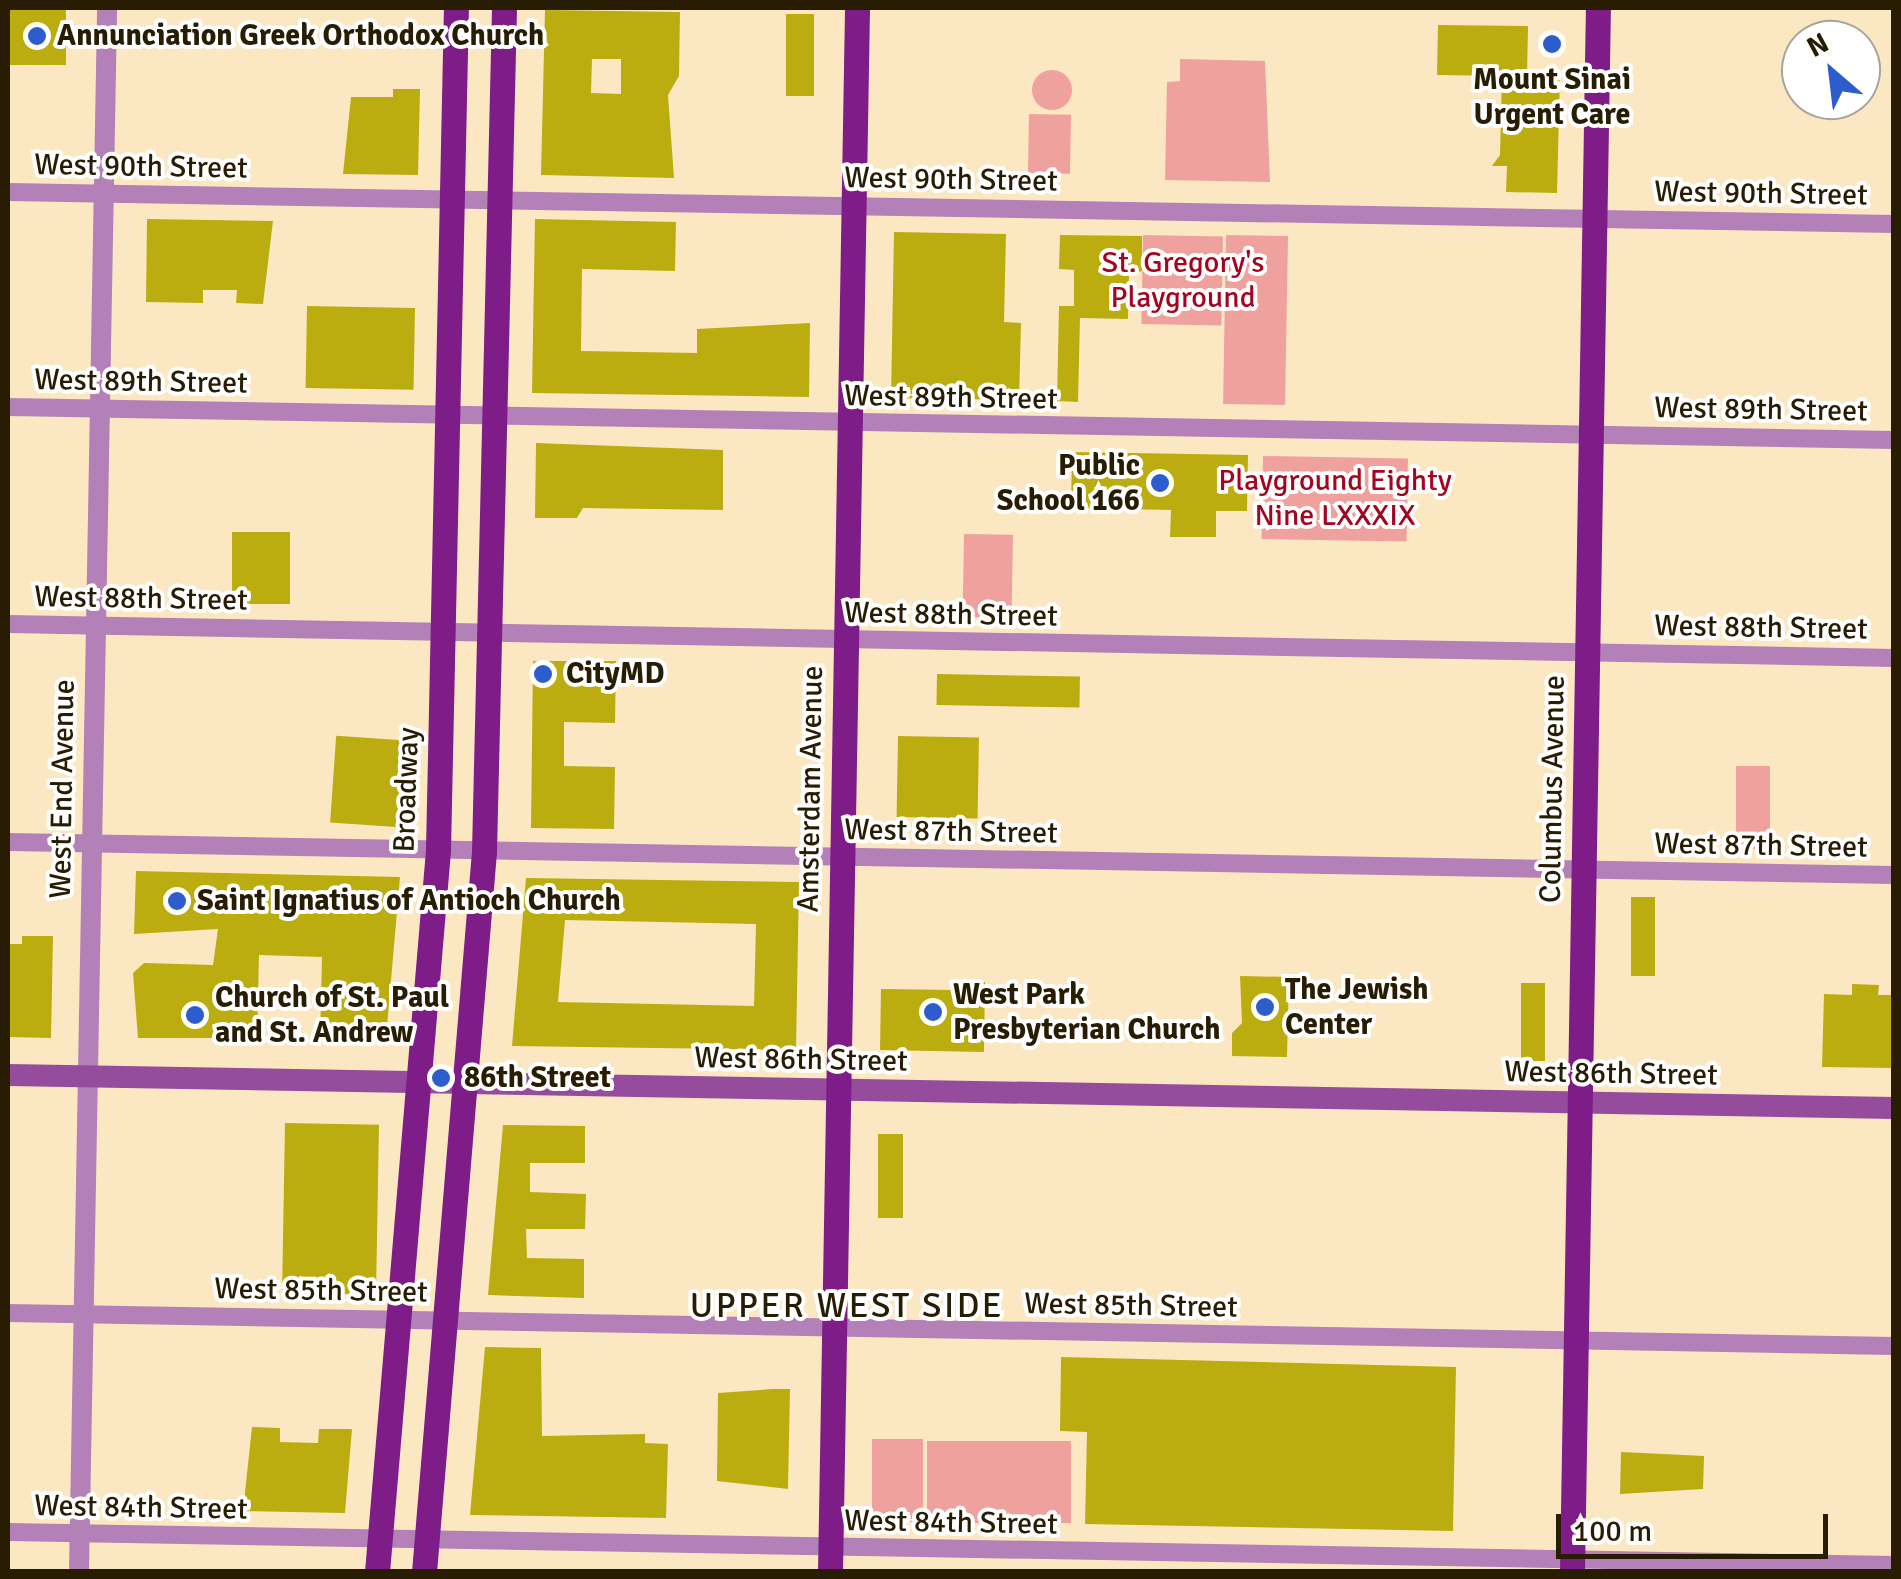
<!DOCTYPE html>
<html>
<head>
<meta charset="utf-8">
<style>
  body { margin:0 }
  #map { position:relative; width:1901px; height:1579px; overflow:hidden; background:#fbe8c2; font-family:Signika,sans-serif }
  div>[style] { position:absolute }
  .green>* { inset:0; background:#efa29d; transform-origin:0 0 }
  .round { border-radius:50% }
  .building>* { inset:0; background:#bbad0f; transform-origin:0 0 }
  .minor>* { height:18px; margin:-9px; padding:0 9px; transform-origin:9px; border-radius:9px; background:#b381b8 }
  .tertiary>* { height:20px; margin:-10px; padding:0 10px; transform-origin:10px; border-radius:10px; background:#b381b8 }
  .secondary>* { height:22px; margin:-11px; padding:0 11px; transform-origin:11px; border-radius:11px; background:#954c9d }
  .primary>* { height:25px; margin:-12.5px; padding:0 12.5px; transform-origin:12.5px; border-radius:12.5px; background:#7e1c88 }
  .dots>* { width:28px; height:28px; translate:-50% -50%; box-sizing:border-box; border:5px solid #fff; border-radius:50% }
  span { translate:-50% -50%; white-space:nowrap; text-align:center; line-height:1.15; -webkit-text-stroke:8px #fff; paint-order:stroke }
  .poi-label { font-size:30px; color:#281c02; font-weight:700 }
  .left { translate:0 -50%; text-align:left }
  .right { translate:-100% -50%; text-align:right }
  .street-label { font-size:30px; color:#281c02 }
  .park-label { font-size:30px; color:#a5041f }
  .quarter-label { font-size:35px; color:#281c02; letter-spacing:2.5px }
  .frame { position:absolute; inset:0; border:10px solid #281c02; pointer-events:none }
  .north { position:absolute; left:1781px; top:20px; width:100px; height:100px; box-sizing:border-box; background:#fff; border:2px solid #a9a49a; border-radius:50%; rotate:332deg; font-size:28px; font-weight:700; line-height:40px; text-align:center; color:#281c02 }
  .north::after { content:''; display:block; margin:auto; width:35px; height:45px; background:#2d5dcc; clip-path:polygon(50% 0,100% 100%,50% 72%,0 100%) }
  .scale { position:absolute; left:1556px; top:1514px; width:272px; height:45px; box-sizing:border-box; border:5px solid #281c02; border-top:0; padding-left:12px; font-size:30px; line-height:35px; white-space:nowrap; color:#281c02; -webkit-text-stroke:8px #fff; paint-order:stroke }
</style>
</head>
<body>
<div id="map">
  <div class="green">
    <div style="clip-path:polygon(1180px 59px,1265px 61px,1270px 182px,1165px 180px,1167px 82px,1180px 81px)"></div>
    <div class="round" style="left:1032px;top:70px;width:40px;height:40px"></div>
    <div style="left:1029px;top:114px;width:42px;height:59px;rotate:1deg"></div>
    <div style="left:1143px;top:235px;width:80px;height:89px;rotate:1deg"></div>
    <div style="left:1226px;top:235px;width:62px;height:169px;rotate:1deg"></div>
    <div style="left:1263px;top:456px;width:145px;height:83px;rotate:1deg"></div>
    <div style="left:964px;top:534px;width:49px;height:83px;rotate:1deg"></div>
    <div style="left:1736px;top:766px;width:34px;height:83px"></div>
    <div style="left:872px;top:1439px;width:51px;height:83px"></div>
    <div style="left:927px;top:1441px;width:144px;height:82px"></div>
  </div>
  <div class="building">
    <div style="left:8px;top:8px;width:58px;height:57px"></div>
    <div style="clip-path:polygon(evenodd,545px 10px,680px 12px,679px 76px,668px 95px,674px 178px,541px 175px,545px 10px,592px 59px,621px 59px,621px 94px,591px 93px,592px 59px)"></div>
    <div style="left:786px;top:14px;width:28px;height:82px"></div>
    <div style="clip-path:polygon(1438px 25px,1528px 26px,1527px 77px,1560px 77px,1557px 193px,1506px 192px,1507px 166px,1492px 166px,1500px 155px,1502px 76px,1437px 75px)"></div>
    <div style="clip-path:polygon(393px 89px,420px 89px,418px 175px,343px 174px,351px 97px,393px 97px)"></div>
    <div style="clip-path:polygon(147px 219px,273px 221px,263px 304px,236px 303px,237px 290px,203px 290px,203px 303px,146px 302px)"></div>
    <div style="clip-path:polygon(535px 219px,676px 222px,675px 271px,582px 269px,581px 351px,697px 353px,697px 329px,810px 323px,809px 397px,532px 393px)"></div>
    <div style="clip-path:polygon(894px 232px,1006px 234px,1004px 322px,1021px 323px,1019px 400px,891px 398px)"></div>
    <div style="clip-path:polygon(1060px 235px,1142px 236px,1142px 271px,1129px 274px,1128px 319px,1080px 318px,1078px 402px,1057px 401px,1059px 306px,1074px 306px,1074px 270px,1059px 269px)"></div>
    <div style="left:307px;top:306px;width:108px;height:82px;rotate:1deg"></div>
    <div style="clip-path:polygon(536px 443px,723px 450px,723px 510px,583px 508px,577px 518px,535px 518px)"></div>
    <div style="clip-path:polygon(1072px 452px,1248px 455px,1247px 511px,1216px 511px,1216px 537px,1170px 537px,1171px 510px,1071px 508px)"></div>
    <div style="left:232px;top:532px;width:58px;height:72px"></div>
    <div style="clip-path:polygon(533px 661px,616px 661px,615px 723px,564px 722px,564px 766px,615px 767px,614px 829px,531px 828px)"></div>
    <div style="left:937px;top:674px;width:143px;height:31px;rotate:1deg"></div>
    <div style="left:898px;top:736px;width:81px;height:81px;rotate:1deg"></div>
    <div style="left:413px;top:741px;width:87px;height:77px;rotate:94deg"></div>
    <div style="clip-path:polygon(136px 871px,400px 877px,386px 1038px,320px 1039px,322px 957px,259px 955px,257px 1038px,138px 1038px,133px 973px,144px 963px,213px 965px,218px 929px,134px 934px)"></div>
    <div style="clip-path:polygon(evenodd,526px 878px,799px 882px,796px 1050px,512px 1046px,526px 878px,565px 920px,756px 924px,754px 1006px,558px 1002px,565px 920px)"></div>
    <div style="left:1631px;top:897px;width:24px;height:79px"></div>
    <div style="clip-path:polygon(22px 936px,53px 936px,51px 1038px,8px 1037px,8px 944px,22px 944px)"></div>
    <div style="clip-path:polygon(1240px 976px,1289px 977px,1287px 1057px,1232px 1056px,1232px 1033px,1242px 1023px)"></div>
    <div style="clip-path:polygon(955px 981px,985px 982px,984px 1052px,880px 1050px,881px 989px,955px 990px)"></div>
    <div style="left:1521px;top:983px;width:24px;height:78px"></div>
    <div style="clip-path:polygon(1852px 984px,1879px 985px,1878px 995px,1892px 995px,1891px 1068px,1822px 1067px,1824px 994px,1852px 995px)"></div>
    <div style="left:285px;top:1123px;width:94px;height:170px;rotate:1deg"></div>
    <div style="clip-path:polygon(503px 1125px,585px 1126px,585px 1163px,530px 1163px,530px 1192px,586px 1194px,585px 1229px,526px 1229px,527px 1258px,584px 1259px,584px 1298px,488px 1295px)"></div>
    <div style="left:878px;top:1134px;width:25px;height:84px"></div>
    <div style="clip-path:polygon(485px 1347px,541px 1348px,542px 1436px,645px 1434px,645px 1443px,668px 1444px,666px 1518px,470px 1515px)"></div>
    <div style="clip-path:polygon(1061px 1357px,1456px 1367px,1453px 1531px,1085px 1524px,1087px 1432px,1060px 1431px)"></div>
    <div style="clip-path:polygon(773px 1389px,790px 1389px,788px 1489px,717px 1481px,718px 1393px)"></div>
    <div style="clip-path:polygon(252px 1427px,280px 1428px,280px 1442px,318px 1443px,319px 1429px,352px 1429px,345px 1513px,243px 1511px)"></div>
    <div style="clip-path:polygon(1621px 1452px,1704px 1456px,1703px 1489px,1620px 1494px)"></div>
  </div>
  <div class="minor">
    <div style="left:8px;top:192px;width:1886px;rotate:0.97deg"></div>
    <div style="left:8px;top:407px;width:1886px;rotate:1deg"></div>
    <div style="left:8px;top:624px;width:1886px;rotate:1.03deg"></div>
    <div style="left:8px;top:842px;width:1886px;rotate:1deg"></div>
    <div style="left:8px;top:1313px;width:1886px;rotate:1deg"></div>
    <div style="left:8px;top:1532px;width:1886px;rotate:1deg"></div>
  </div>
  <div class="tertiary">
    <div style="left:79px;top:1572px;width:1564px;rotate:-88.97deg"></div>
  </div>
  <div class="secondary">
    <div style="left:8px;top:1075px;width:1886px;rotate:1deg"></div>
  </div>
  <div class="primary">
    <div style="left:377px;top:1572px;width:725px;rotate:-85.17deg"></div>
    <div style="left:438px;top:850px;width:842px;rotate:-88.78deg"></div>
    <div style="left:424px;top:1572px;width:723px;rotate:-85.24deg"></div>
    <div style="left:484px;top:851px;width:843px;rotate:-88.64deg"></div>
    <div style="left:830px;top:1572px;width:1564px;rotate:-89.01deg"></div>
    <div style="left:1572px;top:1572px;width:1564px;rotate:-89.05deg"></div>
  </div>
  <div class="dots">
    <div style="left:37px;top:36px;background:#2d5dcc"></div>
    <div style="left:1552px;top:44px;background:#2d5dcc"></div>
    <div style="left:1160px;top:483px;background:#2d5dcc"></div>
    <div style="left:543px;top:674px;background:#2d5dcc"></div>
    <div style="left:177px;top:901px;background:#2d5dcc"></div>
    <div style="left:1265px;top:1007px;background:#2d5dcc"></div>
    <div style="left:933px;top:1012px;background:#2d5dcc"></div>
    <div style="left:195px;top:1015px;background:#2d5dcc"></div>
    <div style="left:441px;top:1078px;background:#2d5dcc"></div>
  </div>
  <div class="poi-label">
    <span class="left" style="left:57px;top:36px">Annunciation Greek Orthodox Church</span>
    <span style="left:1552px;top:97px">Mount Sinai<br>Urgent Care</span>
    <span class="right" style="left:1140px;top:483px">Public<br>School 166</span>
    <span class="left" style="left:566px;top:674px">CityMD</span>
    <span class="left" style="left:197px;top:901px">Saint Ignatius of Antioch Church</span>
    <span class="left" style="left:1285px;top:1007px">The Jewish<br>Center</span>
    <span class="left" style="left:953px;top:1012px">West Park<br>Presbyterian Church</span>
    <span class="left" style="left:215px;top:1015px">Church of St. Paul<br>and St. Andrew</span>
    <span class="left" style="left:464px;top:1078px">86th Street</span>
  </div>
  <div class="street-label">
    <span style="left:141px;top:167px;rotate:1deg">West 90th Street</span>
    <span style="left:951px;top:180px;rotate:1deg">West 90th Street</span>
    <span style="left:1761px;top:194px;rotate:1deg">West 90th Street</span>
    <span style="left:141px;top:382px;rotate:1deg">West 89th Street</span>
    <span style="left:951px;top:398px;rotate:1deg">West 89th Street</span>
    <span style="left:1761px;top:410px;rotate:1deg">West 89th Street</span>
    <span style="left:141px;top:599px;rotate:1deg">West 88th Street</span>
    <span style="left:951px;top:615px;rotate:1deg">West 88th Street</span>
    <span style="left:1761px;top:628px;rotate:1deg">West 88th Street</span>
    <span style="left:63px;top:789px;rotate:-89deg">West End Avenue</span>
    <span style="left:811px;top:789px;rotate:-89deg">Amsterdam Avenue</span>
    <span style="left:1553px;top:789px;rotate:-89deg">Columbus Avenue</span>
    <span style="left:407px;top:790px;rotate:-88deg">Broadway</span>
    <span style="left:951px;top:832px;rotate:1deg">West 87th Street</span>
    <span style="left:1761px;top:846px;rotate:1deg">West 87th Street</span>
    <span style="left:801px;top:1060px;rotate:1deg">West 86th Street</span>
    <span style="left:1611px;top:1074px;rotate:1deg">West 86th Street</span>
    <span style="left:321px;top:1291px;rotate:1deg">West 85th Street</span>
    <span style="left:1131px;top:1306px;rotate:1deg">West 85th Street</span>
    <span style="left:141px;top:1508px;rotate:1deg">West 84th Street</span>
    <span style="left:951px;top:1523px;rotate:1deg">West 84th Street</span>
  </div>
  <div class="park-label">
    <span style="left:1183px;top:280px">St. Gregory's<br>Playground</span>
    <span style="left:1335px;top:498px">Playground Eighty<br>Nine LXXXIX</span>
  </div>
  <div class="quarter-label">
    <span style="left:847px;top:1306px">UPPER WEST SIDE</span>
  </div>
  <div class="frame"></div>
  <div class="north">N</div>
  <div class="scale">100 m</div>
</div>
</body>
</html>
